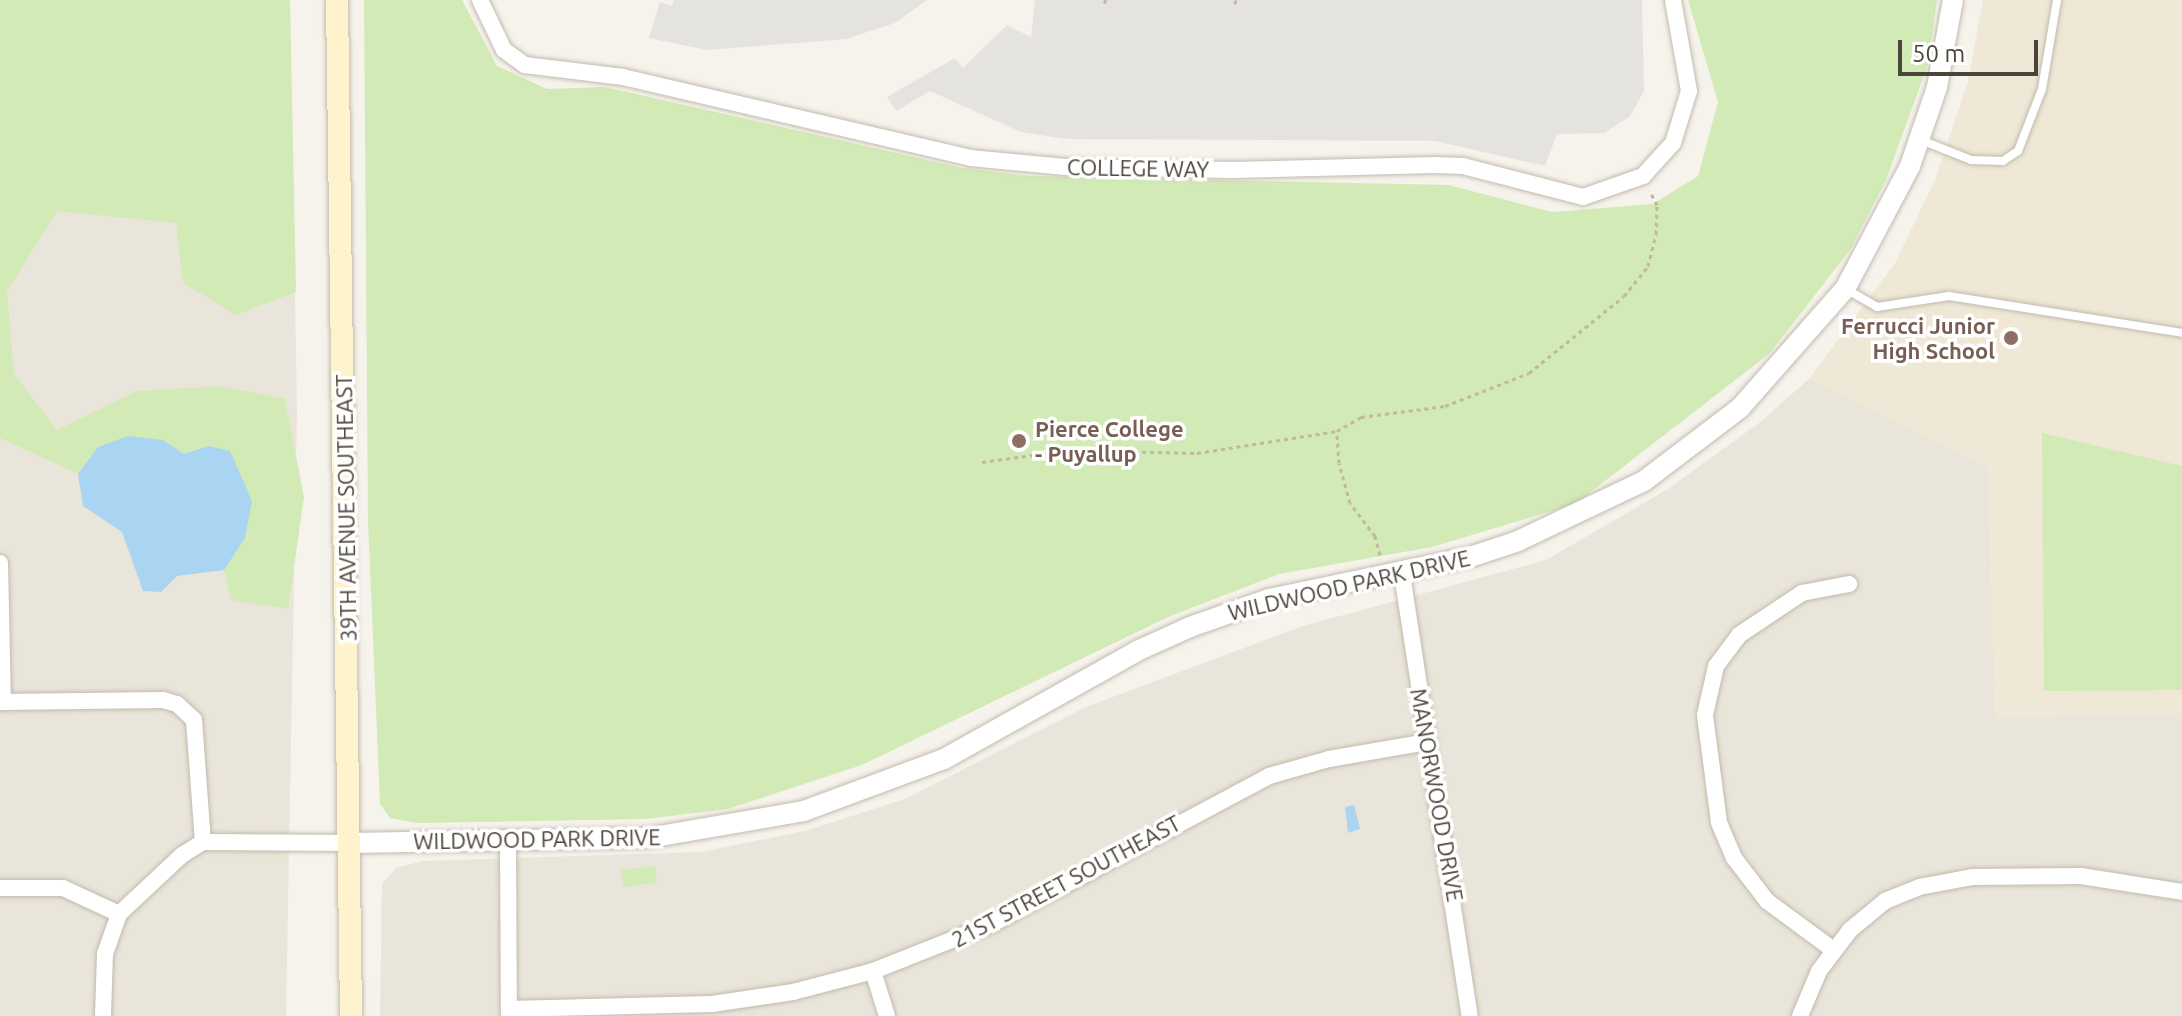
<!DOCTYPE html>
<html>
<head>
<meta charset="utf-8">
<style>
  body { margin:0 }
  #map { position:relative; width:2182px; height:1016px; overflow:hidden; background:#f6f3ec; font-family:Ubuntu,sans-serif }
  div>[style] { position:absolute }
  .residential>* { inset:0; background:#eae5da }
  .education>* { inset:0; background:#efe8d6 }
  .green>* { inset:0; background:#d2eab5; transform-origin:0 0 }
  .parking>* { inset:0; background:#e5e3e0 }
  .water>* { inset:0; background:#a9d4f2 }
  .path>* { height:3px; margin-top:-1.5px; transform-origin:0; background:repeating-linear-gradient(90deg,#c4b79f 0 4px,transparent 0 8px) }
  .roads { filter:drop-shadow(0 0 2px #c2bbae) drop-shadow(0 0 2px #c2bbae) }
  .service>* { height:8px; margin:-4px; padding:0 4px; transform-origin:4px; border-radius:4px; background:#fff }
  .minor>* { height:16px; margin:-8px; padding:0 8px; transform-origin:8px; border-radius:8px; background:#fff }
  .tertiary>* { height:20px; margin:-10px; padding:0 10px; transform-origin:10px; border-radius:10px; background:#fff }
  .secondary>* { height:22px; margin:-11px; padding:0 11px; transform-origin:11px; border-radius:11px; background:#fff3cd }
  .dots>* { width:22px; height:22px; translate:-50% -50%; box-sizing:border-box; border:4px solid #fff; border-radius:50% }
  span { translate:-50% -50%; white-space:nowrap; text-align:center; line-height:1.15; -webkit-text-stroke:7px #fff; paint-order:stroke }
  .street-label { font-size:22px; color:#4b4439 }
  .education-label { font-size:22px; color:#785e54; font-weight:700 }
  .right { translate:-100% -50%; text-align:right }
  .left { translate:0 -50%; text-align:left }
  .scale { position:absolute; left:1898px; top:40px; width:140px; height:36px; box-sizing:border-box; border:4px solid #4b4439; border-top:0; padding-left:10px; font-size:24px; line-height:28px; white-space:nowrap; color:#4b4439; -webkit-text-stroke:6px #fff; paint-order:stroke }
</style>
</head>
<body>
<div id="map">
  <div class="residential">
    <div style="clip-path:polygon(0 95px,292px 127px,297px 412px,286px 1016px,0 1016px)"></div>
    <div style="clip-path:polygon(1809px 379px,1988px 467px,1996px 718px,2182px 713px,2182px 1016px,380px 1016px,382px 884px,396px 868px,422px 861px,701px 852px,805px 831px,905px 799px,1086px 707px,1303px 626px,1546px 560px,1668px 489px,1759px 423px)"></div>
  </div>
  <div class="education">
    <div style="clip-path:polygon(1983px 0,2182px 0,2182px 713px,1996px 718px,1988px 467px,1809px 379px,1895px 263px,1935px 180px,1968px 81px)"></div>
  </div>
  <div class="green">
    <div style="clip-path:polygon(0 0,290px 0,296px 292px,236px 315px,183px 283px,176px 223px,57px 211px,7px 292px,14px 374px,57px 430px,137px 391px,221px 386px,285px 399px,304px 497px,288px 609px,231px 600px,224px 570px,245px 538px,208px 446px,184px 454px,163px 440px,98px 448px,78px 474px,0 438px)"></div>
    <div style="clip-path:polygon(364px 0,462px 0,497px 66px,547px 89px,605px 87px,962px 168px,1029px 176px,1449px 185px,1552px 212px,1653px 204px,1698px 176px,1718px 102px,1688px 0,1937px 0,1928px 64px,1886px 180px,1850px 250px,1769px 354px,1575px 504px,1432px 547px,1279px 574px,1168px 617px,862px 765px,728px 809px,646px 819px,417px 823px,390px 818px,380px 804px,368px 521px)"></div>
    <div style="clip-path:polygon(2042px 433px,2182px 466px,2182px 690px,2044px 691px)"></div>
    <div style="left:655px;top:866px;width:17px;height:34px;rotate:83deg"></div>
  </div>
  <div class="parking">
    <div style="clip-path:polygon(674px 0,927px 0,895px 23px,846px 39px,707px 50px,649px 38px,660px 2px,672px 6px)"></div>
    <div style="clip-path:polygon(1035px 0,1642px 0,1644px 91px,1630px 116px,1604px 133px,1557px 134px,1545px 166px,1435px 141px,1066px 139px,1021px 132px,930px 91px,896px 111px,887px 97px,955px 58px,963px 68px,1007px 25px,1031px 37px)"></div>
  </div>
  <div class="water">
    <div style="clip-path:polygon(128px 436px,163px 440px,184px 454px,208px 446px,230px 451px,252px 501px,245px 538px,224px 570px,177px 576px,161px 592px,143px 591px,122px 532px,83px 506px,78px 474px,98px 447px)"></div>
    <div style="clip-path:polygon(1354px 805px,1360px 829px,1348px 833px,1345px 807px)"></div>
  </div>
  <div class="path">
    <div style="left:1235px;top:0;width:5px;rotate:79deg"></div>
    <div style="left:1104px;top:3px;width:4px;rotate:-56deg"></div>
    <div style="left:982px;top:462px;width:89px;rotate:-7.8deg"></div>
    <div style="left:1070px;top:450px;width:127px;rotate:1.4deg"></div>
    <div style="left:1197px;top:453px;width:142px;rotate:-8.9deg"></div>
    <div style="left:1380px;top:555px;width:20px;rotate:-105deg"></div>
    <div style="left:1375px;top:536px;width:41px;rotate:-127.1deg"></div>
    <div style="left:1350px;top:503px;width:41px;rotate:-105.4deg"></div>
    <div style="left:1339px;top:463px;width:32px;rotate:-94deg"></div>
    <div style="left:1337px;top:431px;width:28px;rotate:-30deg"></div>
    <div style="left:1361px;top:417px;width:85px;rotate:-7.5deg"></div>
    <div style="left:1445px;top:406px;width:90px;rotate:-21.4deg"></div>
    <div style="left:1529px;top:373px;width:122px;rotate:-39deg"></div>
    <div style="left:1624px;top:296px;width:38px;rotate:-51deg"></div>
    <div style="left:1648px;top:266px;width:33px;rotate:-76deg"></div>
    <div style="left:1656px;top:234px;width:29px;rotate:-88deg"></div>
    <div style="left:1657px;top:205px;width:16px;rotate:-117deg"></div>
  </div>
  <div class="roads">
    <div class="service">
      <div style="left:1921px;top:140px;width:54px;rotate:21.8deg"></div>
      <div style="left:1971px;top:160px;width:32px;rotate:2deg"></div>
      <div style="left:2003px;top:161px;width:18px;rotate:-34deg"></div>
      <div style="left:2018px;top:151px;width:66px;rotate:-68.8deg"></div>
      <div style="left:2042px;top:89px;width:90px;rotate:-80.4deg"></div>
      <div style="left:1846px;top:289px;width:36px;rotate:30deg"></div>
      <div style="left:1877px;top:307px;width:73px;rotate:-8.7deg"></div>
      <div style="left:1949px;top:296px;width:236px;rotate:9deg"></div>
    </div>
    <div class="minor">
      <div style="left:480px;top:0;width:55px;rotate:64.4deg"></div>
      <div style="left:504px;top:50px;width:26px;rotate:36deg"></div>
      <div style="left:525px;top:65px;width:99px;rotate:7deg"></div>
      <div style="left:623px;top:77px;width:356px;rotate:13.1deg"></div>
      <div style="left:970px;top:158px;width:96px;rotate:5.4deg"></div>
      <div style="left:1066px;top:167px;width:167px;rotate:1deg"></div>
      <div style="left:1233px;top:170px;width:202px;rotate:-1.4deg"></div>
      <div style="left:1435px;top:165px;width:28px;rotate:2deg"></div>
      <div style="left:1463px;top:166px;width:124px;rotate:14.5deg"></div>
      <div style="left:1583px;top:197px;width:64px;rotate:-19.3deg"></div>
      <div style="left:1643px;top:176px;width:45px;rotate:-47.7deg"></div>
      <div style="left:1673px;top:143px;width:54px;rotate:-72.9deg"></div>
      <div style="left:1689px;top:91px;width:92px;rotate:-100deg"></div>
      <div style="left:0;top:563px;width:139px;rotate:88.8deg"></div>
      <div style="left:1402px;top:574px;width:447px;rotate:81.3deg"></div>
      <div style="left:0;top:702px;width:163px;rotate:-0.7deg"></div>
      <div style="left:163px;top:700px;width:15px;rotate:16deg"></div>
      <div style="left:177px;top:704px;width:23px;rotate:43deg"></div>
      <div style="left:194px;top:720px;width:122px;rotate:85.8deg"></div>
      <div style="left:508px;top:842px;width:174px;rotate:89.7deg"></div>
      <div style="left:0;top:888px;width:63px"></div>
      <div style="left:63px;top:888px;width:62px;rotate:24.9deg"></div>
      <div style="left:1832px;top:949px;width:81px;rotate:-143.6deg"></div>
      <div style="left:1767px;top:901px;width:54px;rotate:-127.5deg"></div>
      <div style="left:1734px;top:858px;width:39px;rotate:-113deg"></div>
      <div style="left:1719px;top:822px;width:108px;rotate:-97.5deg"></div>
      <div style="left:1705px;top:715px;width:50px;rotate:-77.3deg"></div>
      <div style="left:1716px;top:666px;width:39px;rotate:-53deg"></div>
      <div style="left:1739px;top:635px;width:76px;rotate:-33.7deg"></div>
      <div style="left:1802px;top:593px;width:48px;rotate:-10.8deg"></div>
      <div style="left:873px;top:971px;width:47px;rotate:72.7deg"></div>
      <div style="left:509px;top:1009px;width:203px;rotate:-1.4deg"></div>
      <div style="left:712px;top:1004px;width:82px;rotate:-8.4deg"></div>
      <div style="left:793px;top:992px;width:83px;rotate:-14.7deg"></div>
      <div style="left:873px;top:971px;width:130px;rotate:-21.6deg"></div>
      <div style="left:994px;top:923px;width:312px;rotate:-28.1deg"></div>
      <div style="left:1269px;top:776px;width:62px;rotate:-15.8deg"></div>
      <div style="left:1329px;top:759px;width:99px;rotate:-9.8deg"></div>
      <div style="left:103px;top:1016px;width:62px;rotate:-88.2deg"></div>
      <div style="left:105px;top:954px;width:42px;rotate:-70.7deg"></div>
      <div style="left:119px;top:914px;width:86px;rotate:-43.1deg"></div>
      <div style="left:182px;top:855px;width:25px;rotate:-32deg"></div>
      <div style="left:203px;top:842px;width:148px;rotate:0.4deg"></div>
      <div style="left:1800px;top:1016px;width:49px;rotate:-67.1deg"></div>
      <div style="left:1819px;top:971px;width:51px;rotate:-52.9deg"></div>
      <div style="left:1850px;top:930px;width:45px;rotate:-39.6deg"></div>
      <div style="left:1885px;top:901px;width:37px;rotate:-22deg"></div>
      <div style="left:1919px;top:887px;width:55px;rotate:-10.5deg"></div>
      <div style="left:1973px;top:877px;width:108px;rotate:-0.5deg"></div>
      <div style="left:2081px;top:876px;width:102px;rotate:9deg"></div>
    </div>
    <div class="tertiary">
      <div style="left:351px;top:843px;width:298px;rotate:-1deg"></div>
      <div style="left:649px;top:838px;width:157px;rotate:-9.9deg"></div>
      <div style="left:804px;top:811px;width:149px;rotate:-20.4deg"></div>
      <div style="left:944px;top:759px;width:221px;rotate:-29.2deg"></div>
      <div style="left:1137px;top:651px;width:58px;rotate:-24.4deg"></div>
      <div style="left:1190px;top:627px;width:84px;rotate:-19.5deg"></div>
      <div style="left:1269px;top:599px;width:205px;rotate:-11.8deg"></div>
      <div style="left:1470px;top:557px;width:51px;rotate:-18.4deg"></div>
      <div style="left:1518px;top:541px;width:140px;rotate:-25.5deg"></div>
      <div style="left:1644px;top:481px;width:121px;rotate:-37.2deg"></div>
      <div style="left:1740px;top:408px;width:159px;rotate:-48.6deg"></div>
      <div style="left:1845px;top:289px;width:139px;rotate:-62.1deg"></div>
      <div style="left:1910px;top:166px;width:83px;rotate:-71.1deg"></div>
      <div style="left:1937px;top:87px;width:88px;rotate:-79.6deg"></div>
    </div>
    <div class="secondary">
      <div style="left:337px;top:0;width:1016px;rotate:89.21deg"></div>
    </div>
  </div>
  <div class="dots">
    <div style="left:2011px;top:338px;background:#8d6e63"></div>
    <div style="left:1019px;top:441px;background:#8d6e63"></div>
  </div>
  <div class="street-label">
    <span style="left:1138px;top:168px;rotate:1deg">COLLEGE WAY</span>
    <span style="left:346px;top:508px;rotate:-91deg">39TH AVENUE SOUTHEAST</span>
    <span style="left:1349px;top:585px;rotate:-13deg">WILDWOOD PARK DRIVE</span>
    <span style="left:1437px;top:795px;rotate:80deg">MANORWOOD DRIVE</span>
    <span style="left:537px;top:839px;rotate:-1deg">WILDWOOD PARK DRIVE</span>
    <span style="left:1066px;top:881px;rotate:-28deg">21ST STREET SOUTHEAST</span>
  </div>
  <div class="education-label">
    <span class="right" style="left:1995px;top:338px">Ferrucci Junior<br>High School</span>
    <span class="left" style="left:1035px;top:441px">Pierce College<br>- Puyallup</span>
  </div>
  <div class="scale">50 m</div>
</div>
</body>
</html>
